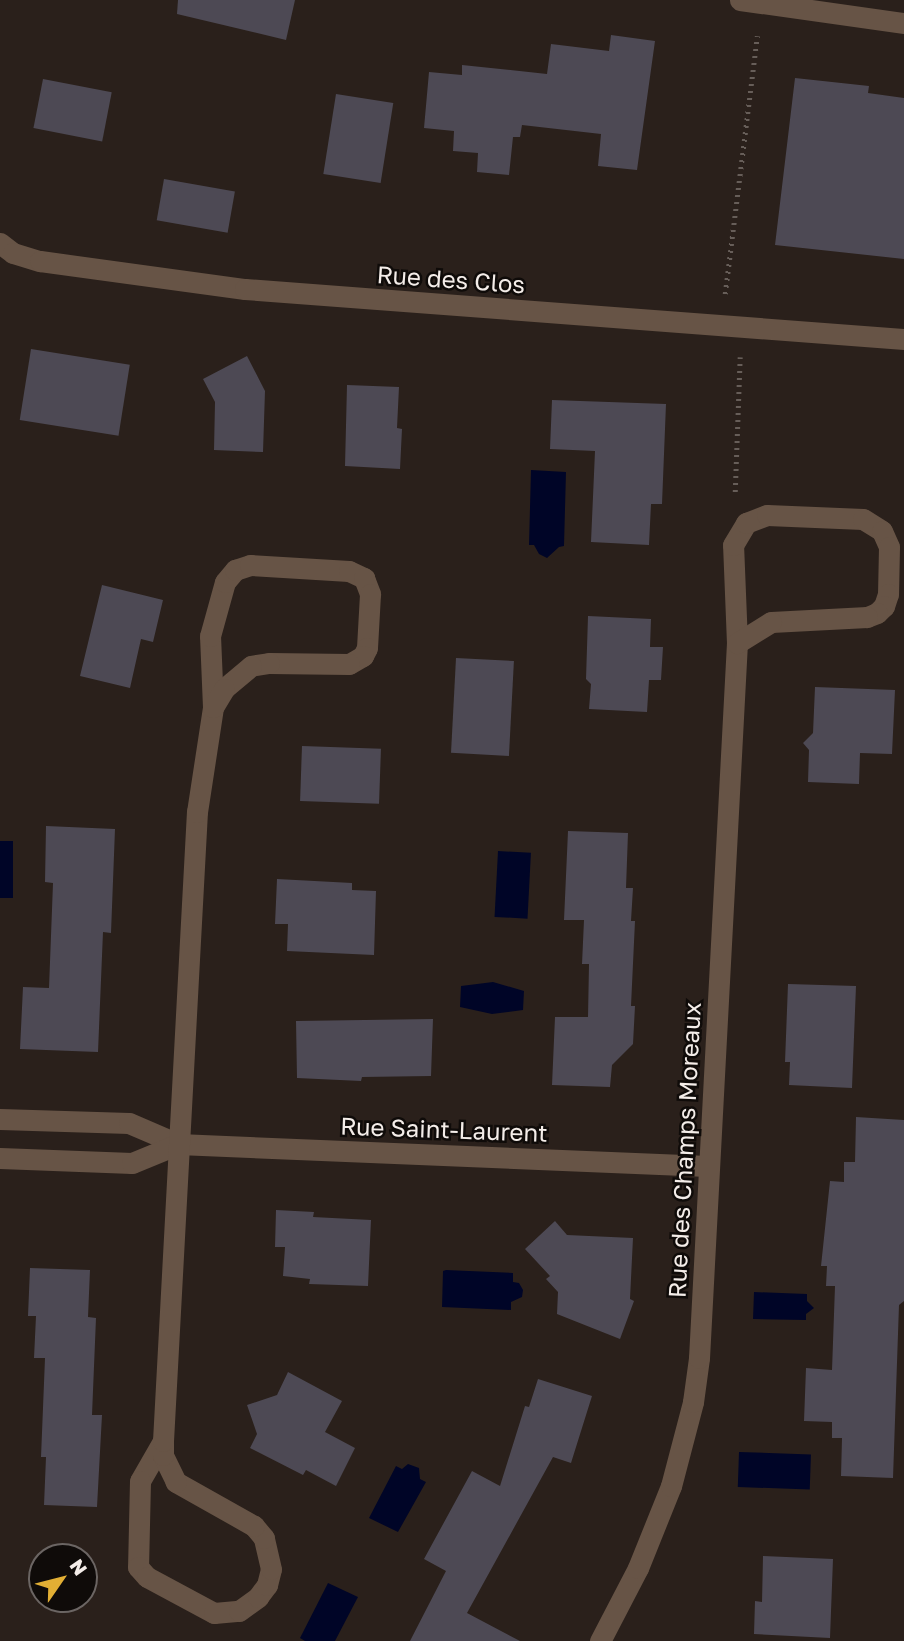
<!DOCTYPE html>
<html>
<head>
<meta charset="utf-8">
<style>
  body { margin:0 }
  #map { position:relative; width:904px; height:1641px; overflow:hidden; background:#2a201b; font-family:"Golos Text",sans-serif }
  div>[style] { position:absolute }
  .water>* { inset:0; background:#000527; transform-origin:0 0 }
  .building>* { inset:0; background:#4d4954; transform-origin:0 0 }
  .path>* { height:4.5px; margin-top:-2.25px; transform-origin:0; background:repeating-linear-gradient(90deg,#675e59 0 2px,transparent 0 7px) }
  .minor>* { height:21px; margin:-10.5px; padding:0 10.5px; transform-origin:10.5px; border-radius:10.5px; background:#675446 }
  span { translate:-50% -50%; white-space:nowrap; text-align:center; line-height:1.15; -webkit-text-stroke:5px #0f0b09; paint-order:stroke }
  .street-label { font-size:24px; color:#f4ede9 }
  .north { position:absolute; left:28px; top:1543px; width:70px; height:70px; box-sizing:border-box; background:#0f0b09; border:2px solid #6b6563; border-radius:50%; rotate:55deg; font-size:19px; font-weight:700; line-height:28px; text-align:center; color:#f4ede9 }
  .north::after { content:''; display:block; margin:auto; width:24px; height:32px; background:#e2af34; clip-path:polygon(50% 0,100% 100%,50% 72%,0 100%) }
</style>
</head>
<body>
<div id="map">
  <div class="water">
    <div style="clip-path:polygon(531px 470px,566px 472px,564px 546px,559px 547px,547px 558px,539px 554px,534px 545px,529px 545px)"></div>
    <div style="left:0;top:841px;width:13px;height:57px"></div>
    <div style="left:498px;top:851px;width:33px;height:66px;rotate:3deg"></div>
    <div style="clip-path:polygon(493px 982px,524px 991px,523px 1010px,492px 1014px,460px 1007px,461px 986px)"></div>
    <div style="clip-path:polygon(446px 1270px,513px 1273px,513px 1282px,519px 1283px,523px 1290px,522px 1297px,511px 1302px,511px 1310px,442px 1307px,443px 1271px)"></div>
    <div style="clip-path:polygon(754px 1292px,807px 1294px,807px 1301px,814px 1308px,806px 1314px,806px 1320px,753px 1319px)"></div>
    <div style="left:739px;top:1452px;width:72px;height:35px;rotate:2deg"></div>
    <div style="clip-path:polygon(408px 1464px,419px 1468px,420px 1479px,426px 1482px,398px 1532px,369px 1518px,396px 1466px,402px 1469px)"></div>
    <div style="clip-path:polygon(328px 1583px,358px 1597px,335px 1641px,305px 1641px,300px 1638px)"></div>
  </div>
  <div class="building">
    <div style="clip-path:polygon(178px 0,295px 0,286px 40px,177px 14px)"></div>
    <div style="clip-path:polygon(611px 35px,655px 41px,637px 170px,598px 166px,601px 134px,522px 125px,520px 137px,513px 137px,509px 175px,477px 172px,478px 153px,453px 151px,454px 131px,424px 128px,429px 72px,462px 75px,462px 65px,547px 74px,551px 44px,609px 51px)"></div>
    <div style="clip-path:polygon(795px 78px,869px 86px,868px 93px,904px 98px,904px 259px,775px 245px)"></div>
    <div style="left:43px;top:79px;width:70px;height:50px;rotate:11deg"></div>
    <div style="left:336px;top:94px;width:58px;height:81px;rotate:9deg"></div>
    <div style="left:164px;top:179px;width:72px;height:42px;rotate:10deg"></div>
    <div style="left:31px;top:349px;width:100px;height:72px;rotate:9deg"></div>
    <div style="clip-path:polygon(247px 356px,265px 391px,263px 452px,214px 450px,215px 402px,203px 379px)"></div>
    <div style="clip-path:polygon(347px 385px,399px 387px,397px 428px,402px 429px,400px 469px,345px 466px)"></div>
    <div style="clip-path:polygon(552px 400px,666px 404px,662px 504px,651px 504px,649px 545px,591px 542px,595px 451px,550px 449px)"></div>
    <div style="clip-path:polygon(102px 585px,163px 600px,153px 642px,141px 639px,130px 688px,80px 676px)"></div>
    <div style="clip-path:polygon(588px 616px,651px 619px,650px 647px,663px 647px,661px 680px,649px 680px,647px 712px,589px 709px,591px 684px,586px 679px)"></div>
    <div style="left:456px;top:658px;width:58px;height:95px;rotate:3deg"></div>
    <div style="clip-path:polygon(815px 687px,895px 690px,892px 754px,860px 753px,859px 784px,808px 782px,809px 750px,803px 743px,813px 733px)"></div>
    <div style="left:302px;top:746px;width:79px;height:55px;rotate:2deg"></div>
    <div style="clip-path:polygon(46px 826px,115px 829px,111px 933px,103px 932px,98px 1052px,20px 1049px,23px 987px,49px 988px,53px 883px,45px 882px)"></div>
    <div style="clip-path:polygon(568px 831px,628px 833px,626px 888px,633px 888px,631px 921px,635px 921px,631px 1006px,635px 1006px,633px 1044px,612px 1065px,610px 1087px,552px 1085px,555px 1017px,588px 1017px,589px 964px,582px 964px,584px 920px,564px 920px)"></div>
    <div style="clip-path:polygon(277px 879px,352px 883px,352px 890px,376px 891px,374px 955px,287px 951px,288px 924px,275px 924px)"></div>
    <div style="clip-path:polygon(788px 984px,856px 986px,852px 1088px,789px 1085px,790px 1062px,785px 1062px)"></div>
    <div style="clip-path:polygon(433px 1019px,431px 1076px,362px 1077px,361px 1081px,297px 1078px,296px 1021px)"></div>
    <div style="clip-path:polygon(856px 1117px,904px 1120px,904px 1301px,899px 1305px,893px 1478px,841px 1476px,842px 1438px,832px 1438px,832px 1422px,804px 1421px,806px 1368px,832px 1370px,835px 1286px,826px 1286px,827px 1266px,821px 1266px,830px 1181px,844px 1182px,844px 1162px,855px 1162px)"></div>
    <div style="clip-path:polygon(276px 1210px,314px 1212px,313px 1217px,371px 1220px,368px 1286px,309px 1284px,310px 1279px,283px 1276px,285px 1247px,275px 1247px)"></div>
    <div style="clip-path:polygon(555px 1221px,567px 1235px,633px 1238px,630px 1299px,634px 1301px,620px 1339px,557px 1314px,558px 1292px,546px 1279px,550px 1276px,525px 1249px)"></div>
    <div style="clip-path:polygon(30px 1268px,90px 1270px,88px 1317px,96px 1318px,92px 1415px,102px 1415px,97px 1507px,44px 1505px,46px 1457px,41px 1457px,45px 1358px,34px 1358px,36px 1316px,28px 1316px)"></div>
    <div style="clip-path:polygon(288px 1372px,342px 1401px,325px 1432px,355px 1448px,336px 1486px,306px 1470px,303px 1475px,250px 1448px,257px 1434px,247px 1405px,277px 1395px)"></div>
    <div style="clip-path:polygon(538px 1379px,592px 1396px,571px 1463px,553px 1457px,467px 1613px,520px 1641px,410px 1641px,446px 1571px,424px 1559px,472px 1471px,500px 1486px,525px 1406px,529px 1407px)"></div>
    <div style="clip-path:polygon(763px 1556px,833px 1559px,830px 1638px,754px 1634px,755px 1601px,762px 1602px)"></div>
  </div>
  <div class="path">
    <div style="left:725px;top:294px;width:260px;rotate:-82.9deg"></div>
    <div style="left:735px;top:492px;width:135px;rotate:-87.9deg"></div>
  </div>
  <div class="minor">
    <div style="left:740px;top:0;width:166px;rotate:8deg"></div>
    <div style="left:0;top:243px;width:16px;rotate:38deg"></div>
    <div style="left:13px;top:253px;width:28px;rotate:17deg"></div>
    <div style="left:40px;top:261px;width:207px;rotate:7.8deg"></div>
    <div style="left:245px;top:289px;width:661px;rotate:4.34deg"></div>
    <div style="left:0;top:1119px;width:129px;rotate:1.8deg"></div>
    <div style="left:129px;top:1123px;width:53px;rotate:23.2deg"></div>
    <div style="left:178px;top:1144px;width:530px;rotate:2.38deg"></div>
    <div style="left:0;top:1158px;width:132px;rotate:2.2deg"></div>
    <div style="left:132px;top:1163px;width:50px;rotate:-22.4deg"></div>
    <div style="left:163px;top:1441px;width:46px;rotate:119.9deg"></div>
    <div style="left:140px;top:1481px;width:86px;rotate:91.3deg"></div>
    <div style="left:138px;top:1567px;width:13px;rotate:48deg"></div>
    <div style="left:147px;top:1577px;width:76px;rotate:28.2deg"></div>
    <div style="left:214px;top:1613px;width:25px;rotate:-5deg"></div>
    <div style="left:239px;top:1611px;width:24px;rotate:-36deg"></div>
    <div style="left:258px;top:1597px;width:15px;rotate:-53deg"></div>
    <div style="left:267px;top:1585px;width:16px;rotate:-76deg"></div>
    <div style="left:271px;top:1569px;width:32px;rotate:-103deg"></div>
    <div style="left:264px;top:1538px;width:16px;rotate:-130deg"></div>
    <div style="left:254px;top:1526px;width:90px;rotate:-150.6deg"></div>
    <div style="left:176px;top:1482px;width:30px;rotate:-116deg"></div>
    <div style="left:163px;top:1455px;width:14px;rotate:-90deg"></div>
    <div style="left:163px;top:1441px;width:630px;rotate:-86.91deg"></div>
    <div style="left:197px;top:812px;width:106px;rotate:-81.3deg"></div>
    <div style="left:213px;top:707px;width:71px;rotate:-92.4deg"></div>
    <div style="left:210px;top:636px;width:56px;rotate:-74.5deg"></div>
    <div style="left:225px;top:582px;width:16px;rotate:-50deg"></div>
    <div style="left:235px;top:570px;width:16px;rotate:-18deg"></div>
    <div style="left:250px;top:565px;width:99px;rotate:3.5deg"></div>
    <div style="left:349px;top:571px;width:17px;rotate:25deg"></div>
    <div style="left:364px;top:578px;width:17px;rotate:69deg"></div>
    <div style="left:370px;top:594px;width:54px;rotate:93.2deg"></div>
    <div style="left:367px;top:648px;width:9px;rotate:117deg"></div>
    <div style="left:363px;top:656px;width:16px;rotate:150deg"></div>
    <div style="left:349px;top:664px;width:80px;rotate:-179.3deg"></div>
    <div style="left:269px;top:663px;width:18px;rotate:171deg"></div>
    <div style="left:251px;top:666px;width:35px;rotate:140deg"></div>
    <div style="left:224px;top:689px;width:21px;rotate:121deg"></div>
    <div style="left:600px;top:1641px;width:82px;rotate:-62.5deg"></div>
    <div style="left:638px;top:1568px;width:88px;rotate:-68.1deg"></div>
    <div style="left:671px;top:1486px;width:87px;rotate:-75.3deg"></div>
    <div style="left:693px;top:1402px;width:44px;rotate:-82.2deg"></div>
    <div style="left:699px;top:1358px;width:716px;rotate:-86.96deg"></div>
    <div style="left:737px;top:643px;width:98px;rotate:-92.3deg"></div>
    <div style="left:733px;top:545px;width:26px;rotate:-59deg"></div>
    <div style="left:746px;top:523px;width:22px;rotate:-21deg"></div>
    <div style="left:767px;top:515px;width:96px;rotate:2.4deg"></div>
    <div style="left:863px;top:519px;width:22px;rotate:32deg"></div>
    <div style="left:882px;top:531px;width:17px;rotate:66deg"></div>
    <div style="left:889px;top:547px;width:47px;rotate:91.2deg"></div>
    <div style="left:888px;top:594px;width:13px;rotate:108deg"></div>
    <div style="left:884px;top:606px;width:10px;rotate:135deg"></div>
    <div style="left:877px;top:613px;width:11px;rotate:158deg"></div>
    <div style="left:867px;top:617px;width:96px;rotate:177deg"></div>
    <div style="left:771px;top:622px;width:40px;rotate:148deg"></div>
  </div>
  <div class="street-label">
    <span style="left:451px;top:279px;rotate:4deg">Rue des Clos</span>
    <span style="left:444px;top:1129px;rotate:2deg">Rue Saint-Laurent</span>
    <span style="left:684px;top:1150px;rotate:-87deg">Rue des Champs Moreaux</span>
  </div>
  <div class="north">N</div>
</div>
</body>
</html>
